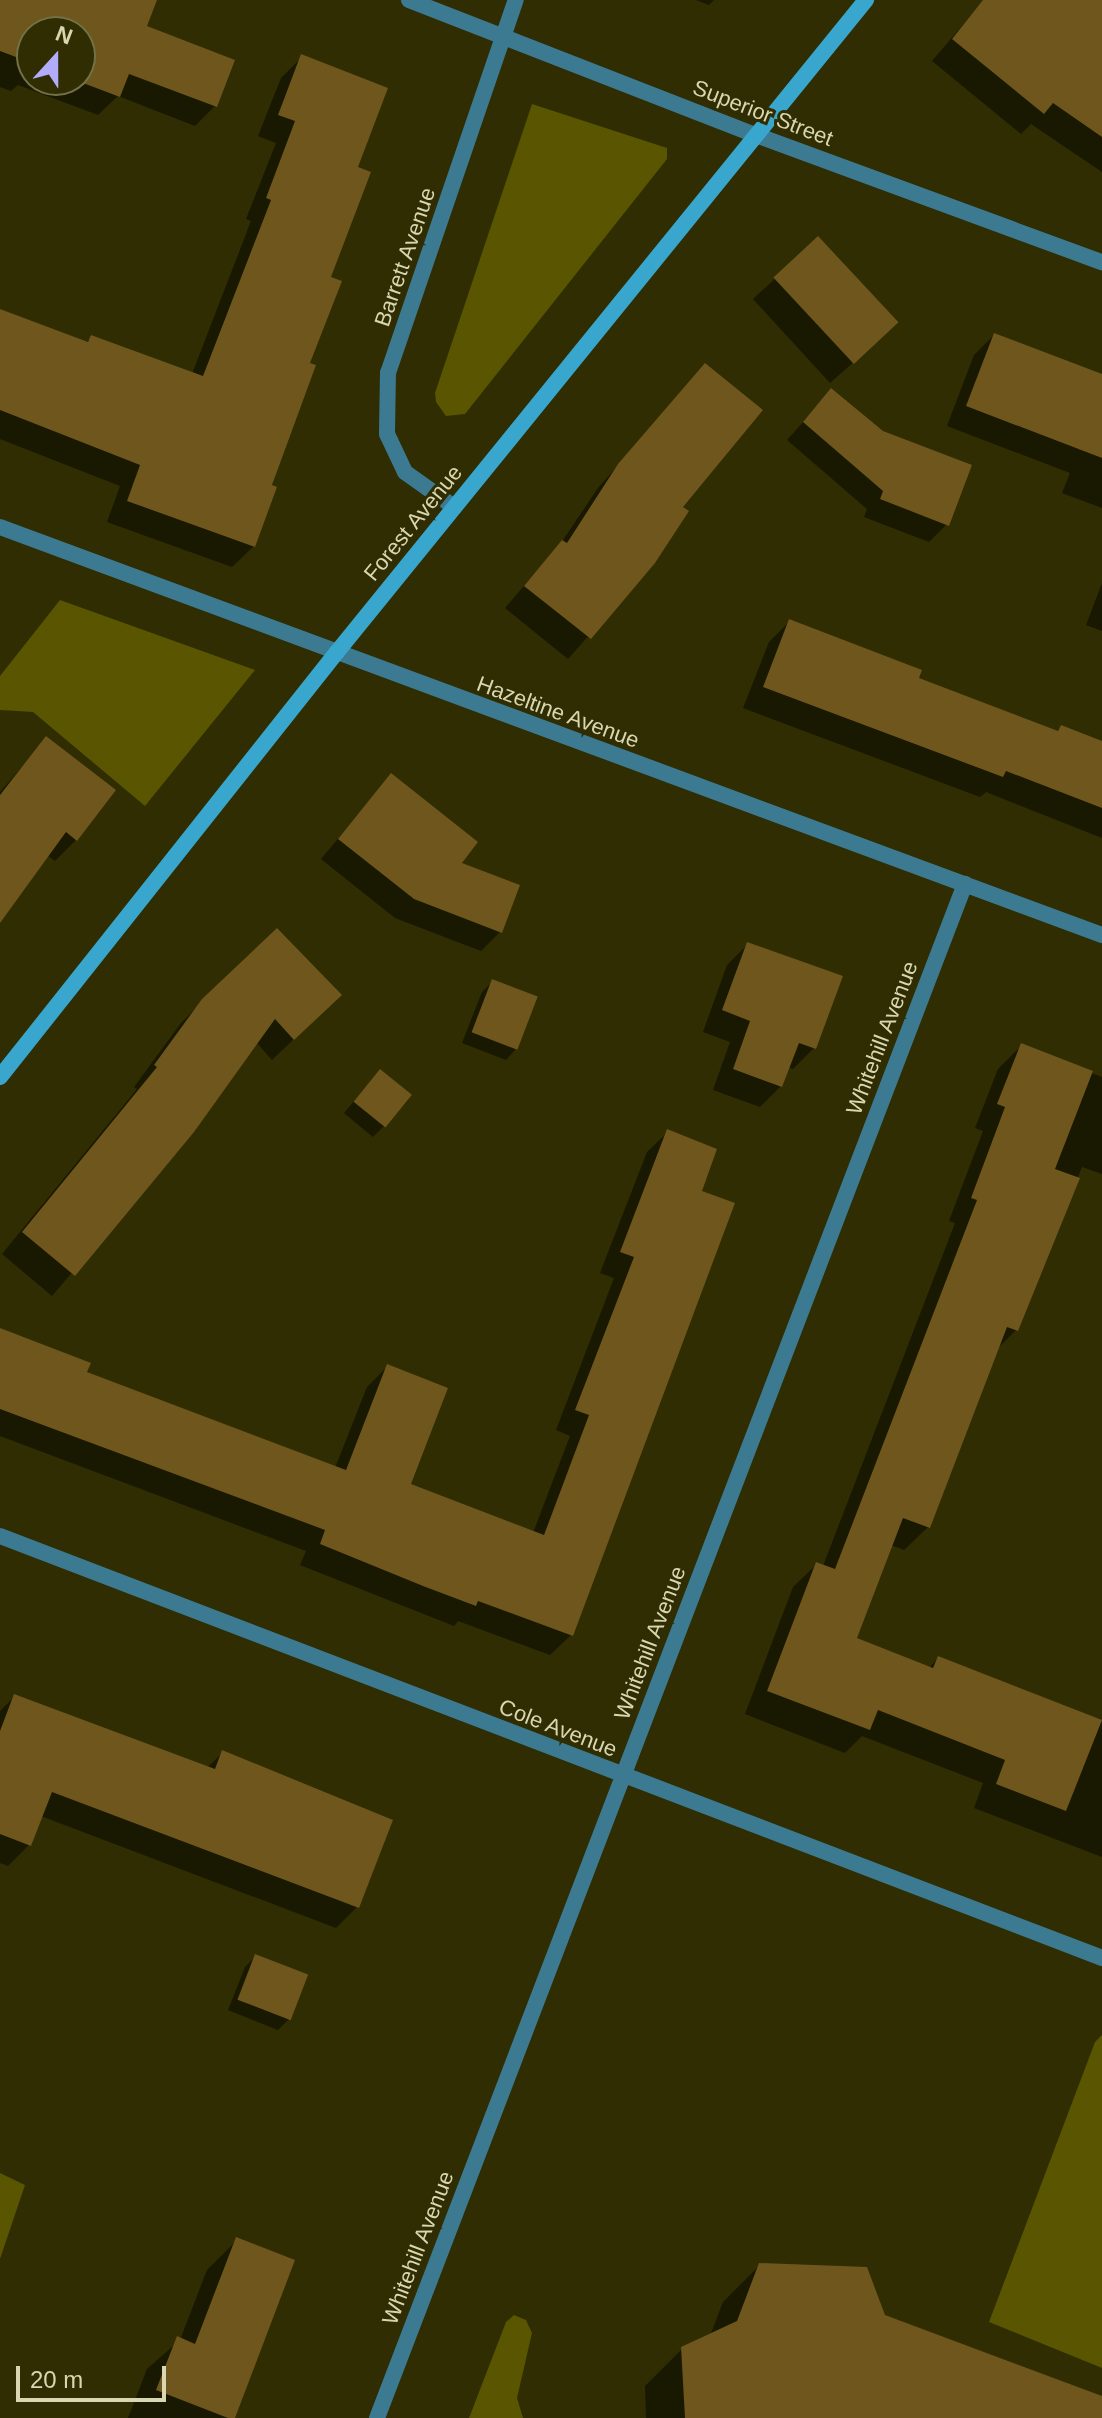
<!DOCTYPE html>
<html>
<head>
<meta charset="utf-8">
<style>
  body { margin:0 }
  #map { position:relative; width:1102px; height:2418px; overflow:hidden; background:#2f2d01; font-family:Arial,sans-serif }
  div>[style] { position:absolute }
  .green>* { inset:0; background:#595500 }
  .shadow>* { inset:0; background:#0007 }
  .building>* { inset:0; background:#6e561c; transform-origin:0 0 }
  .street>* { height:16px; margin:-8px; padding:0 8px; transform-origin:8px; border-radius:8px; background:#3c7a92 }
  .secondary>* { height:16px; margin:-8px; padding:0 8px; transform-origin:8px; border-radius:8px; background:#39a6cd }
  span { translate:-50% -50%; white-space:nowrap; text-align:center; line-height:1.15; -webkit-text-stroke:6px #2f2d01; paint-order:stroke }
  .street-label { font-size:22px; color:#d8d7b1 }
  .north { position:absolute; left:16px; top:16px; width:80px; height:80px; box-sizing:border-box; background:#2f2d01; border:2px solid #737147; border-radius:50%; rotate:21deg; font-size:22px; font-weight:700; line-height:32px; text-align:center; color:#d8d7b1 }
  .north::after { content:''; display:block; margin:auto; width:28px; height:36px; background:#b1adfa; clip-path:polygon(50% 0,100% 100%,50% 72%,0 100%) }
  .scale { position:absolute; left:16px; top:2366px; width:150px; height:36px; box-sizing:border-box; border:4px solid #d8d7b1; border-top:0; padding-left:10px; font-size:24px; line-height:28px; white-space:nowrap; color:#d8d7b1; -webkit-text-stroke:6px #2f2d01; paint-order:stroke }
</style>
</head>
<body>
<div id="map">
  <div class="green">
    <div style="clip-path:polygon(532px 104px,667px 148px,667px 159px,465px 414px,446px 416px,436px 402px,435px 393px)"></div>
    <div style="clip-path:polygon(60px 600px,255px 670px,145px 806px,33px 712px,0 710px,0 676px)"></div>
    <div style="clip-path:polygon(1102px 2035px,1102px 2368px,989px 2322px,1095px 2042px)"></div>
    <div style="clip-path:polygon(0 2173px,25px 2185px,0 2259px)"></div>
    <div style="clip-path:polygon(514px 2315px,526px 2320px,532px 2333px,517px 2398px,523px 2418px,469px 2418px,506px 2322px)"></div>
  </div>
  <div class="shadow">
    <div style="clip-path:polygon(evenodd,0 0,144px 0,144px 27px,215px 106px,195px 126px,118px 96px,98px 115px,18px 85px,11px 91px,0 87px,0 0,32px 32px,80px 32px,80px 80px,32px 80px,32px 32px)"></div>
    <div style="clip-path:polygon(696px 0,714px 0,709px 5px)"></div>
    <div style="clip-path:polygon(984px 0,1102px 0,1102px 172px,1031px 124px,1021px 134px,932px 61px)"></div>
    <div style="clip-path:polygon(302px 57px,356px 168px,308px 364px,254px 546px,232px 567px,107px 522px,120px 486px,0 439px,0 311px,85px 344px,92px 337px,192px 374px,251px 221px,246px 219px,276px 143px,258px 136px,281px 78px)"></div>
    <div style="clip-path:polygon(818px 239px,874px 344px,830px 383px,753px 299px)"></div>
    <div style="clip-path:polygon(994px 335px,1102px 377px,1102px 508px,1062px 493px,1070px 473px,947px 426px,974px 355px)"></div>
    <div style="clip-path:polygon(705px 366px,681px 508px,654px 562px,568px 659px,505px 608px,561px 543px,598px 488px)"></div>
    <div style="clip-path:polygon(831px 391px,947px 524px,929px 542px,864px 517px,867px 509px,787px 440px)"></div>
    <div style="clip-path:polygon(1102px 583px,1102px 631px,1086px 625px)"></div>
    <div style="clip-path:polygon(790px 621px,916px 679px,1056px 732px,1061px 727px,1102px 743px,1102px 838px,986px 792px,980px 797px,743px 708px,769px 642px)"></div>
    <div style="clip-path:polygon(46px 739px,76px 840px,55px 861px,47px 855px,0 912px,0 792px)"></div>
    <div style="clip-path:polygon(391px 776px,458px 864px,500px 932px,481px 951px,395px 918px,321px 859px)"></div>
    <div style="clip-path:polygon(748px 944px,814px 1048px,793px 1069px,788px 1067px,781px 1086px,760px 1107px,713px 1090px,730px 1042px,703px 1032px,727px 965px)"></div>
    <div style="clip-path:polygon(492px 982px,516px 1049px,506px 1060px,462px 1043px,482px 992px)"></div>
    <div style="clip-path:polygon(203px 1001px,318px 1016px,272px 1060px,256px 1042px,193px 1131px,52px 1296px,2px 1254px,137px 1089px,134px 1087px,181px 1023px)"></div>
    <div style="clip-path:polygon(1021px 1046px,1102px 1077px,1102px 1174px,1082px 1167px,1016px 1330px,995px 1351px,928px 1527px,904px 1550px,891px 1545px,854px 1639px,929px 1668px,938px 1658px,1102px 1722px,1102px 1857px,974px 1808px,983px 1783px,862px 1736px,845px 1753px,745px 1714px,793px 1587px,817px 1564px,823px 1566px,955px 1223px,949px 1221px,983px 1131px,975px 1128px,998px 1069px)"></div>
    <div style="clip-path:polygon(370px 1082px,384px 1126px,373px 1137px,344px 1113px)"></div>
    <div style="clip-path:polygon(668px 1132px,699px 1192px,571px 1635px,550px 1655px,458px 1621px,454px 1626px,300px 1565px,306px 1551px,0 1436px,0 1330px,85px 1374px,335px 1468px,367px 1387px,387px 1367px,408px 1485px,533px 1533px,570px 1436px,556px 1430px,614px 1278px,600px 1273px,647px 1152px)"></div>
    <div style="clip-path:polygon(15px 1696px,207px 1768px,223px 1752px,358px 1906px,336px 1928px,41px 1816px,29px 1845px,8px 1866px,0 1863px,0 1711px)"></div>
    <div style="clip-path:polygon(256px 1956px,306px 1975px,289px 2019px,278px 2030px,228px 2010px,245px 1967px)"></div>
    <div style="clip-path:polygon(237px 2240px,233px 2418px,128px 2418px,147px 2369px,180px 2340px,207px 2270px)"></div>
    <div style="clip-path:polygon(760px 2265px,884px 2317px,1102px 2398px,1102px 2418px,646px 2418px,645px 2386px,682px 2349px,710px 2336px,723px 2302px)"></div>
  </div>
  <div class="building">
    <div style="clip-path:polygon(0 0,157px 0,147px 26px,235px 60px,217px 107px,129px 74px,120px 97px,75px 80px,80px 80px,80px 32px,32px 32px,32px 63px,0 51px)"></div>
    <div style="clip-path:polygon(983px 0,1102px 0,1102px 137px,1053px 103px,1044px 114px,952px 39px)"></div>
    <div style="clip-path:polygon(301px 54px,388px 88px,358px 167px,371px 172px,331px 277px,342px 281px,310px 363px,316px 365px,272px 485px,277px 487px,255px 547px,127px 501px,140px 465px,0 410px,0 309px,88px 342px,91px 335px,203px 376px,271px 200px,266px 198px,295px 121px,278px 115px)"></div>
    <div style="left:818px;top:236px;width:118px;height:61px;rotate:47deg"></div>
    <div style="clip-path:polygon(994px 333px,1102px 374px,1102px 458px,966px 406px)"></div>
    <div style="clip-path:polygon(705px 363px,763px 410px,683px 507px,689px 511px,655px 563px,591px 639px,524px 586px,562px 540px,567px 543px,618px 464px)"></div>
    <div style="clip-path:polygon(831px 388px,883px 431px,972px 465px,949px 526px,880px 499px,883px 491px,803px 422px)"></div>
    <div style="clip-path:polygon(789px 619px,922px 670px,919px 678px,1058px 731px,1061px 725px,1102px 741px,1102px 808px,1006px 771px,1003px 777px,763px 687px)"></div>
    <div style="clip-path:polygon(46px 736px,116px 790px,77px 841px,66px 832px,0 923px,0 795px)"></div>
    <div style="clip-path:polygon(391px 773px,478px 842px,462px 863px,520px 885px,502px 933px,414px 899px,338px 839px)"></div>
    <div style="clip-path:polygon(277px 928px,342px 995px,294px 1040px,275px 1019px,194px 1132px,75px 1276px,22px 1232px,157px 1067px,154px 1065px,202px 999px)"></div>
    <div style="clip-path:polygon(747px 942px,843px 976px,816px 1049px,799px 1043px,782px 1087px,733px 1069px,750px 1021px,722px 1010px)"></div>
    <div style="left:492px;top:979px;width:49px;height:57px;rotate:21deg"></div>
    <div style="clip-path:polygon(1021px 1043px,1093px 1071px,1055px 1169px,1080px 1178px,1018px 1331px,1007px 1327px,930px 1528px,903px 1518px,857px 1638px,933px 1668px,938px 1656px,1102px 1720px,1066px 1811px,996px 1784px,1005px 1760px,878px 1710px,870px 1730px,767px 1691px,816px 1562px,835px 1569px,977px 1200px,971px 1198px,1005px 1107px,997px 1104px)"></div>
    <div style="left:380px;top:1069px;width:41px;height:42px;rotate:39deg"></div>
    <div style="clip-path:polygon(667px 1129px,717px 1149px,702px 1191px,735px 1203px,573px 1636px,478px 1601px,476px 1606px,423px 1586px,320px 1544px,325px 1530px,0 1409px,0 1328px,91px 1363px,87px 1372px,346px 1470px,387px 1364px,448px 1388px,411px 1484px,544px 1535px,589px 1415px,575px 1410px,634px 1257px,620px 1252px)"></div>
    <div style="clip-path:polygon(14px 1694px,215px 1769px,222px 1750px,393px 1820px,359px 1908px,52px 1792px,31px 1846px,0 1834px,0 1731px)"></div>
    <div style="left:255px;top:1954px;width:57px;height:49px;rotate:21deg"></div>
    <div style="clip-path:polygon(236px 2237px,295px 2260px,235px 2418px,228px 2418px,156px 2390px,177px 2336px,195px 2344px)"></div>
    <div style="clip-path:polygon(759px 2263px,867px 2267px,885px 2315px,1102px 2396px,1102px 2418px,685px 2418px,681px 2347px,737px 2321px)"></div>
  </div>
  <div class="street">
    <div style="left:409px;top:0;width:372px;rotate:21.3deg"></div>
    <div style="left:756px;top:135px;width:369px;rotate:20.2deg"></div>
    <div style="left:454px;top:507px;width:60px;rotate:-144.5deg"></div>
    <div style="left:405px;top:472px;width:42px;rotate:-115.3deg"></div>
    <div style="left:387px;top:434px;width:61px;rotate:-89.1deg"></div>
    <div style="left:388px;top:373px;width:394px;rotate:-71.1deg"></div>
    <div style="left:0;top:527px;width:1175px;rotate:20.32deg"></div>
    <div style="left:0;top:1536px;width:1180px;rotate:20.95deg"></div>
    <div style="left:377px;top:2418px;width:1643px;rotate:-69.03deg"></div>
  </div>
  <div class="secondary">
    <div style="left:0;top:1077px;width:542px;rotate:-51.59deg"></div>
    <div style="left:337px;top:652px;width:840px;rotate:-50.95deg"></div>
  </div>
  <div class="street-label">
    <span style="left:763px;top:113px;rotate:21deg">Superior Street</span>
    <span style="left:405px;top:257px;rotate:-71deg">Barrett Avenue</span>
    <span style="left:413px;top:523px;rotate:-51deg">Forest Avenue</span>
    <span style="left:558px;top:712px;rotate:20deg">Hazeltine Avenue</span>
    <span style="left:882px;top:1038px;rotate:-69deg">Whitehill Avenue</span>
    <span style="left:650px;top:1643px;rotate:-69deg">Whitehill Avenue</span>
    <span style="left:558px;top:1728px;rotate:21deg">Cole Avenue</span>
    <span style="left:418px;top:2248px;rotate:-69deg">Whitehill Avenue</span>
  </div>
  <div class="north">N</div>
  <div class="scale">20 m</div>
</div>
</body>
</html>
